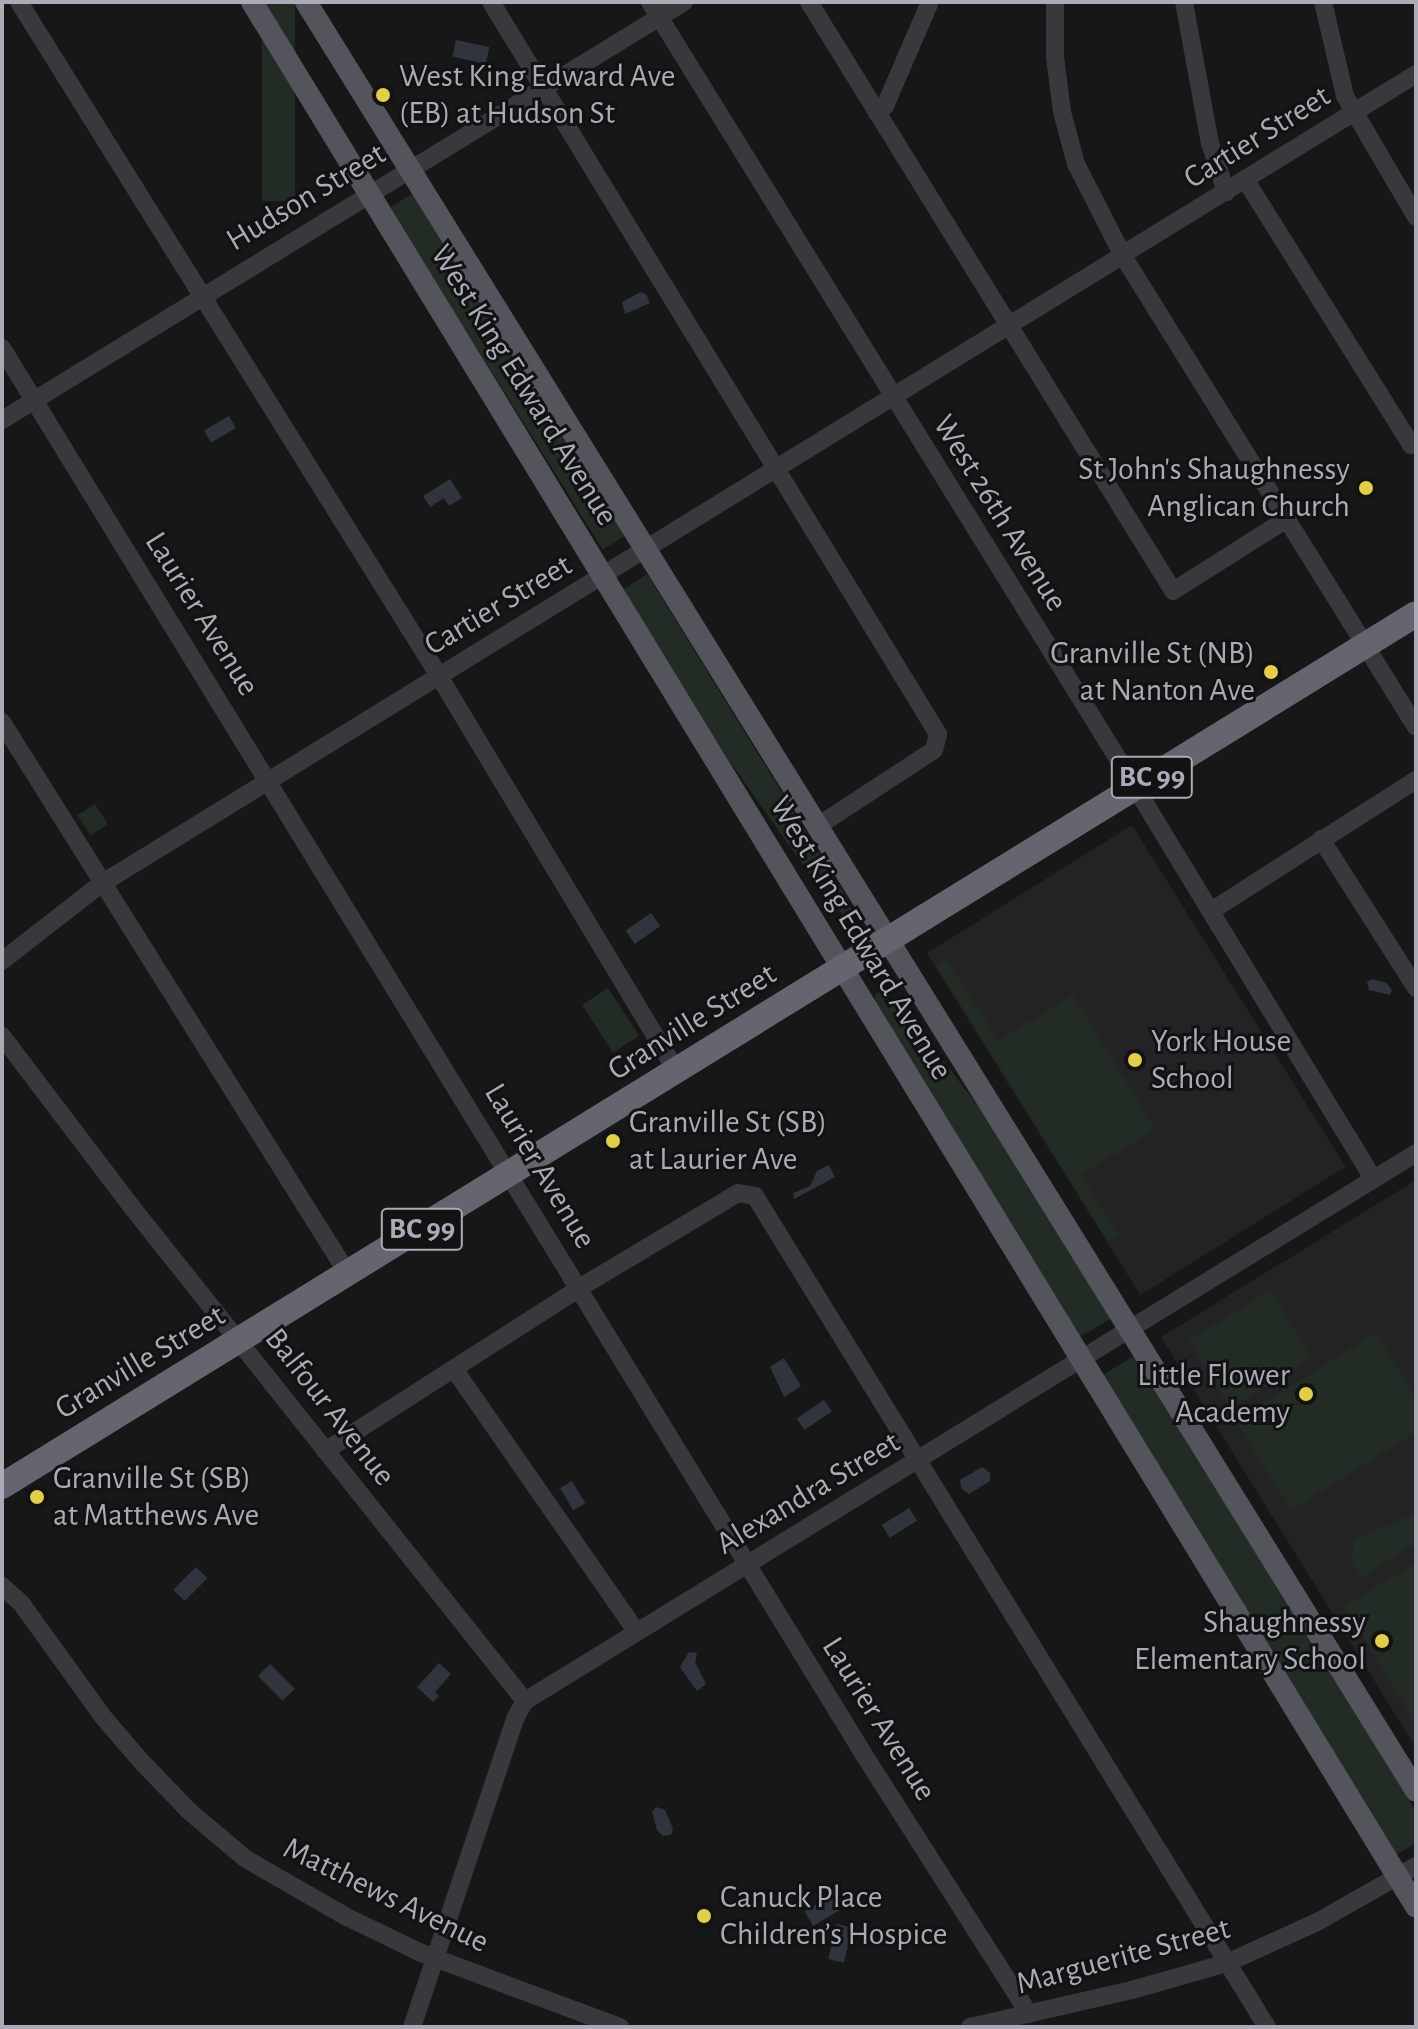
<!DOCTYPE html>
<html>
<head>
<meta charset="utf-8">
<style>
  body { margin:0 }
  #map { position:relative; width:1418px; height:2029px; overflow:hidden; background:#171718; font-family:"Alegreya Sans",sans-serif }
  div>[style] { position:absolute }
  .built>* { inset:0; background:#232325; transform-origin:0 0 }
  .green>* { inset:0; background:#232b25; transform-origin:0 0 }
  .water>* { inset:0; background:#30353d; transform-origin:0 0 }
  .minor>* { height:18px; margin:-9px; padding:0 9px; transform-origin:9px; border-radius:9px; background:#38383d }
  .major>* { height:22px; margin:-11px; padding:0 11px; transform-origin:11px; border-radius:11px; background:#54545c }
  .highway>* { height:26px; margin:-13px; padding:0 13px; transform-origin:13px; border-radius:13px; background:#64656e }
  .dots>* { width:22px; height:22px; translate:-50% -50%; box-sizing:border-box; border:4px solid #121213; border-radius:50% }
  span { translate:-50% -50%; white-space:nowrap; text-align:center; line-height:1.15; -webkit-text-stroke:6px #121213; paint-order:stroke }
  .shield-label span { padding:2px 6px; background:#121213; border:2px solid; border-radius:6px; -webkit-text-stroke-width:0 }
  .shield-label { font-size:30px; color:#aaabb7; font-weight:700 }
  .poi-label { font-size:32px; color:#aaabb7 }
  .left { translate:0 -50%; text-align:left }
  .right { translate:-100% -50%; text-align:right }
  .street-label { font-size:32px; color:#aaabb7 }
  .frame { position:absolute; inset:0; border:4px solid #aaabb7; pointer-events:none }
</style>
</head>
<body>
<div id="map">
  <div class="built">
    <div style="left:1132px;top:825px;width:403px;height:242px;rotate:58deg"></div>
    <div style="clip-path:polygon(1416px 1180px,1416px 1748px,1161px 1337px)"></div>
  </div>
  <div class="green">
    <div style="left:262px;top:2px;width:33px;height:199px"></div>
    <div style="left:413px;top:193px;width:403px;height:28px;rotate:58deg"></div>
    <div style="clip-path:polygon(647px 574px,849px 901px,853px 920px,846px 919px,815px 882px,728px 759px,627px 596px,624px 589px)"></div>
    <div style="left:95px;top:804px;width:24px;height:21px;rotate:57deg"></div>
    <div style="clip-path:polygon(947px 959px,998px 1041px,1073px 995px,1155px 1129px,1081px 1175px,1118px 1235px,1108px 1242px,936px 965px)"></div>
    <div style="left:608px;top:988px;width:57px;height:31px;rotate:57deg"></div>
    <div style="clip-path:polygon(880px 990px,940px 1056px,988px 1119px,1112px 1318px,1078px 1338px,876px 1005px,875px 995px)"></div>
    <div style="left:1270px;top:1290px;width:79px;height:96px;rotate:58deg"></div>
    <div style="clip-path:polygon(1376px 1333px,1416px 1398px,1416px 1432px,1291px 1510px,1235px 1420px)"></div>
    <div style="clip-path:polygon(1134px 1356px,1416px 1812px,1416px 1843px,1396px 1855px,1101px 1376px)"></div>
    <div style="clip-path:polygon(1413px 1514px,1416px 1515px,1416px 1543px,1363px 1577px,1350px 1561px,1355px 1540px)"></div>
    <div style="clip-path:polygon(1416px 1563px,1416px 1724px,1344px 1606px)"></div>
  </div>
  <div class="water">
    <div style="left:456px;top:40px;width:34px;height:17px;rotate:12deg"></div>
    <div style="clip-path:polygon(641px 292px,646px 294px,650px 303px,625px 314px,622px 302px)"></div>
    <div style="left:229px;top:416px;width:14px;height:29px;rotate:60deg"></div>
    <div style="clip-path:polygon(450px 479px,462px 498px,449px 506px,444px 498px,430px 507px,423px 496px)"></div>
    <div style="left:651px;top:913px;width:16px;height:31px;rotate:55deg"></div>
    <div style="clip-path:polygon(1372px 979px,1387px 983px,1392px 990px,1390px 995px,1369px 990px,1367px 982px)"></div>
    <div style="clip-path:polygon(829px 1165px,835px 1177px,794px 1199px,793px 1193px,810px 1186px,817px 1171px)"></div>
    <div style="clip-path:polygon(784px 1358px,801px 1386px,784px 1397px,770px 1367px)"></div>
    <div style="left:824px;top:1400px;width:14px;height:33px;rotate:56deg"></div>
    <div style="clip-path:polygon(982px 1467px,990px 1473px,990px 1481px,969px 1494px,961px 1488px,960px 1480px)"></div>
    <div style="left:572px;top:1481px;width:26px;height:14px;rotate:59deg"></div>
    <div style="left:909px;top:1508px;width:15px;height:32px;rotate:58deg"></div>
    <div style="left:196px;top:1567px;width:16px;height:32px;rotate:45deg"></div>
    <div style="clip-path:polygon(689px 1652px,697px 1653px,695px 1662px,706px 1684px,697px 1691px,680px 1667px)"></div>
    <div style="clip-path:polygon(439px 1663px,451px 1674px,435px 1692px,439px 1696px,433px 1702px,417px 1687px)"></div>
    <div style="left:270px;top:1664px;width:35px;height:17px;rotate:45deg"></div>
    <div style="clip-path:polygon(656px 1807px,665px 1810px,673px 1829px,671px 1835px,663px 1836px,657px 1830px,652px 1812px)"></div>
    <div style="left:832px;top:1895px;width:17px;height:32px;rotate:59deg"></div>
    <div style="left:837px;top:1924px;width:16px;height:36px;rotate:14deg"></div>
  </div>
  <div class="minor">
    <div style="left:19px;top:2px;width:794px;rotate:58.07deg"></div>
    <div style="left:439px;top:676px;width:461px;rotate:59deg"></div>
    <div style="left:491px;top:2px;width:858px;rotate:58.59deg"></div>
    <div style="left:938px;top:734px;width:16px;rotate:104deg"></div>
    <div style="left:934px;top:750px;width:139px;rotate:146.8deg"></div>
    <div style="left:650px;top:2px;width:890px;rotate:58.27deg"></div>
    <div style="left:1118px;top:759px;width:491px;rotate:58.7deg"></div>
    <div style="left:809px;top:2px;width:692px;rotate:58.28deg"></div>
    <div style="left:1173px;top:591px;width:135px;rotate:-32.3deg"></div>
    <div style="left:1055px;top:2px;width:55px;rotate:90deg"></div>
    <div style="left:1055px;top:57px;width:55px;rotate:82.7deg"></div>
    <div style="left:1062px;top:112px;width:54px;rotate:74.9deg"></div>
    <div style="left:1076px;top:164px;width:94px;rotate:62.9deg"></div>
    <div style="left:1184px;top:2px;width:143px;rotate:79.6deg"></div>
    <div style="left:1210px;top:143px;width:52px;rotate:71.9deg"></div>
    <div style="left:1323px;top:2px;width:97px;rotate:76.8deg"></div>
    <div style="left:1345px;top:96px;width:140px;rotate:59.6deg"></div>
    <div style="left:877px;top:113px;width:11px;rotate:-41deg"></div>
    <div style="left:885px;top:106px;width:113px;rotate:-66.6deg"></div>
    <div style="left:1245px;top:179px;width:314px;rotate:58deg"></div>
    <div style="left:1411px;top:445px;width:6px;rotate:-31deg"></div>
    <div style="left:1130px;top:250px;width:336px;rotate:-31.6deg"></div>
    <div style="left:1128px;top:264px;width:545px;rotate:58.12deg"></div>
    <div style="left:2px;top:348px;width:1644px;rotate:58.5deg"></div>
    <div style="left:861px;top:1750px;width:313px;rotate:57.5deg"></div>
    <div style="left:2px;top:420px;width:800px;rotate:-31.5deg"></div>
    <div style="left:2px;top:722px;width:651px;rotate:57.92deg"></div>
    <div style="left:1321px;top:839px;width:177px;rotate:57.5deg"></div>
    <div style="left:1211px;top:911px;width:243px;rotate:-32.6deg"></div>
    <div style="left:2px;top:961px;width:125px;rotate:-37.9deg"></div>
    <div style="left:101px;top:884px;width:1191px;rotate:-31.61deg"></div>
    <div style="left:2px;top:1036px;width:213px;rotate:52.8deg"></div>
    <div style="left:131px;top:1206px;width:633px;rotate:51.48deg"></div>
    <div style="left:454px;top:1369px;width:320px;rotate:55.2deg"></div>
    <div style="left:325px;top:1451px;width:322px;rotate:-32.6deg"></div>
    <div style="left:596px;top:1278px;width:165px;rotate:-30.9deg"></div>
    <div style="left:738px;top:1193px;width:17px;rotate:10deg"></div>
    <div style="left:755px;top:1196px;width:976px;rotate:58.36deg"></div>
    <div style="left:2px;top:1586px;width:25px;rotate:42deg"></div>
    <div style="left:21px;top:1603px;width:142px;rotate:54.2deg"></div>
    <div style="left:104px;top:1718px;width:55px;rotate:49.4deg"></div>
    <div style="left:140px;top:1760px;width:71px;rotate:46.1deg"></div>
    <div style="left:189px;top:1811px;width:75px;rotate:40.1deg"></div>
    <div style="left:246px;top:1859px;width:116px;rotate:29.9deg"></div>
    <div style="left:347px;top:1917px;width:80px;rotate:25.9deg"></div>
    <div style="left:419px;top:1952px;width:215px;rotate:20.5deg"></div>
    <div style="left:412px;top:2027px;width:327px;rotate:-71.5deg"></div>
    <div style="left:516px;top:1717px;width:18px;rotate:-61deg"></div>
    <div style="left:525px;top:1701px;width:1046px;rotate:-31.59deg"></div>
    <div style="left:970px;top:2027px;width:166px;rotate:-12.9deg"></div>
    <div style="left:1132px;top:1990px;width:99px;rotate:-15.9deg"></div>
    <div style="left:1227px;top:1963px;width:99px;rotate:-24.5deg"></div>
    <div style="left:1317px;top:1922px;width:114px;rotate:-29.5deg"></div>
  </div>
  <div class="major">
    <div style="left:252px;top:2px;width:2232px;rotate:58.57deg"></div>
    <div style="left:306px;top:2px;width:2105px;rotate:58.18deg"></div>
  </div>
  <div class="highway">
    <div style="left:2px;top:1486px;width:1661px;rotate:-31.66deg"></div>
  </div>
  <div class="dots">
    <div style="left:383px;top:95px;background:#e3ce44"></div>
    <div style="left:1366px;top:488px;background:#e3ce44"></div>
    <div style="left:1271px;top:672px;background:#e3ce44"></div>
    <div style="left:1135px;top:1060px;background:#e3ce44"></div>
    <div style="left:613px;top:1141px;background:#e3ce44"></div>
    <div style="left:1306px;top:1394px;background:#e3ce44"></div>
    <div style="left:37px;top:1497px;background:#e3ce44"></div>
    <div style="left:1382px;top:1641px;background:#e3ce44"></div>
    <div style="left:704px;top:1916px;background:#e3ce44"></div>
  </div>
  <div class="shield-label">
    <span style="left:1152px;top:777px">BC 99</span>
    <span style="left:422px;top:1229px">BC 99</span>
  </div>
  <div class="poi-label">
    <span class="left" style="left:399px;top:95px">West King Edward Ave<br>(EB) at Hudson St</span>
    <span class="right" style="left:1350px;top:488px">St John's Shaughnessy<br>Anglican Church</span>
    <span class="right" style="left:1255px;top:672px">Granville St (NB)<br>at Nanton Ave</span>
    <span class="left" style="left:1151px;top:1060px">York House<br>School</span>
    <span class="left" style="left:629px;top:1141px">Granville St (SB)<br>at Laurier Ave</span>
    <span class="right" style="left:1290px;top:1394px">Little Flower<br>Academy</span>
    <span class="left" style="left:53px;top:1497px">Granville St (SB)<br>at Matthews Ave</span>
    <span class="right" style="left:1366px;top:1641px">Shaughnessy<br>Elementary School</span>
    <span class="left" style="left:720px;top:1916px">Canuck Place<br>Children’s Hospice</span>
  </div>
  <div class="street-label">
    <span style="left:1257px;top:137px;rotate:-32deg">Cartier Street</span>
    <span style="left:306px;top:197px;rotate:-31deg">Hudson Street</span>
    <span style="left:524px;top:385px;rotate:58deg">West King Edward Avenue</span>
    <span style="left:1000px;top:513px;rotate:58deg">West 26th Avenue</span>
    <span style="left:498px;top:605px;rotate:-31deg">Cartier Street</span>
    <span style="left:202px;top:614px;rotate:58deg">Laurier Avenue</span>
    <span style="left:861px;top:938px;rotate:59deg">West King Edward Avenue</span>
    <span style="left:692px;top:1022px;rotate:-32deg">Granville Street</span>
    <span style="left:540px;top:1166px;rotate:59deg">Laurier Avenue</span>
    <span style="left:140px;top:1362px;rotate:-31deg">Granville Street</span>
    <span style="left:330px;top:1407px;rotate:52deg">Balfour Avenue</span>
    <span style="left:808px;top:1493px;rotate:-31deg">Alexandra Street</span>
    <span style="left:879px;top:1719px;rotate:58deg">Laurier Avenue</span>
    <span style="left:386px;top:1895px;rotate:26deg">Matthews Avenue</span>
    <span style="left:1123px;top:1956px;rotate:-15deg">Marguerite Street</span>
  </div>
  <div class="frame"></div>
</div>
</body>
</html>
